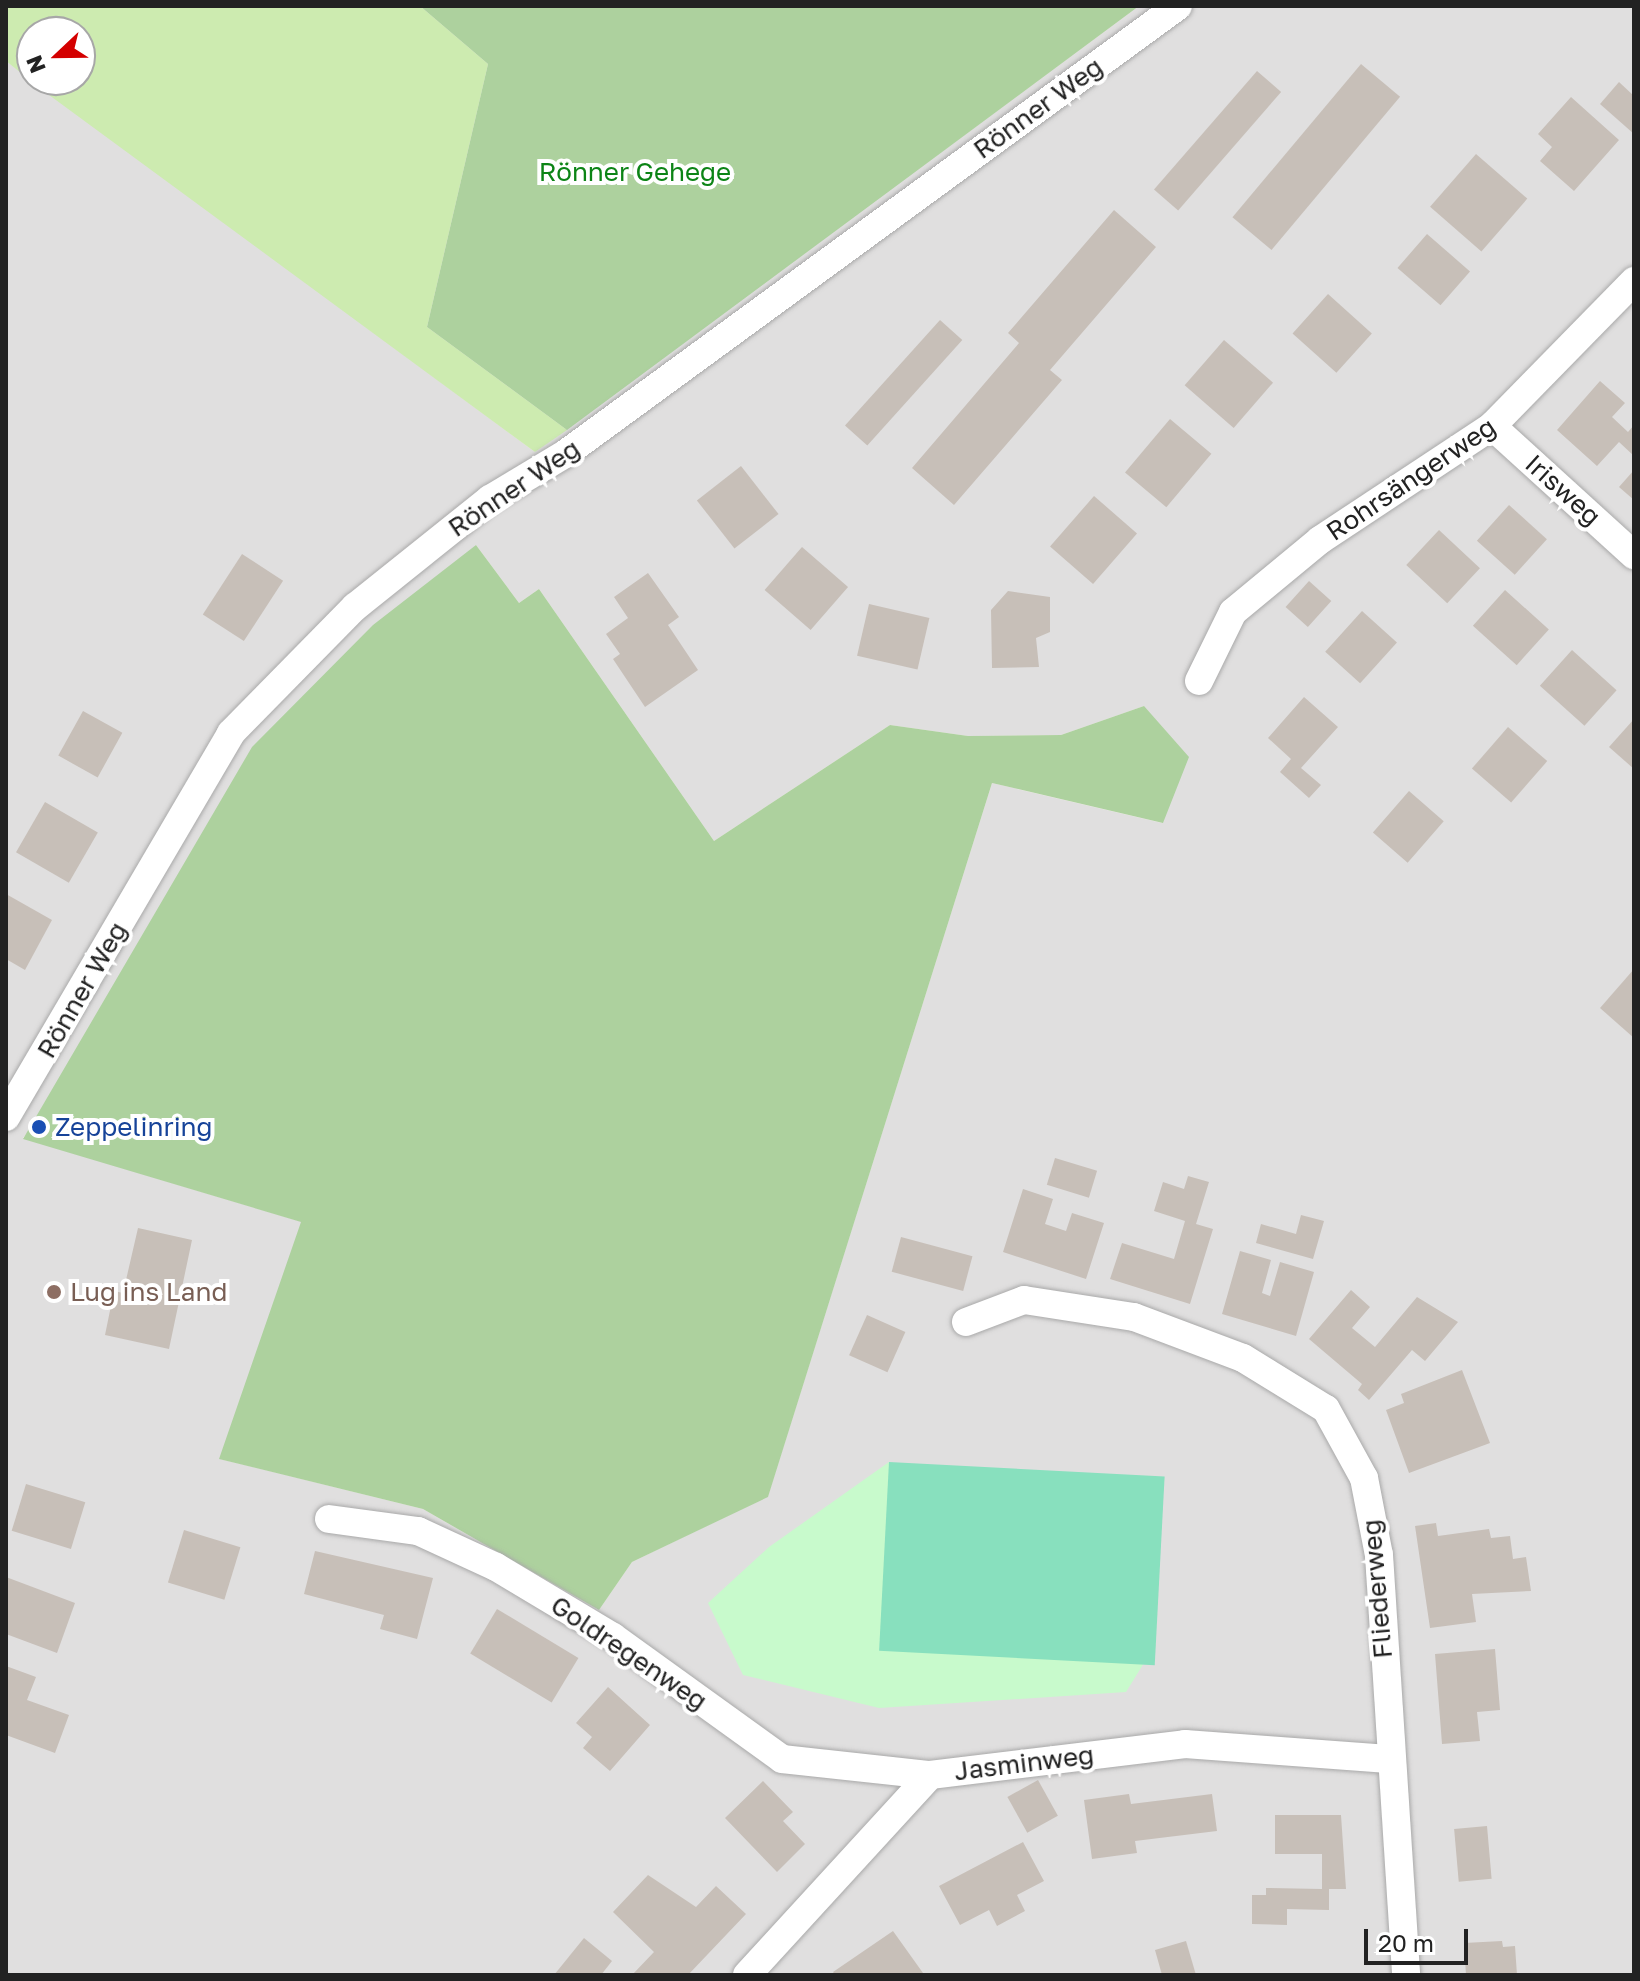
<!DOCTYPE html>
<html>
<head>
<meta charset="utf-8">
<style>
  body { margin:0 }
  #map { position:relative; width:1640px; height:1981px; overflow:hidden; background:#f2efe9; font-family:"Golos Text",sans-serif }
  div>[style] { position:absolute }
  .residential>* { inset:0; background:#e0dfdf }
  .grass>* { inset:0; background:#cdebb0 }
  .forest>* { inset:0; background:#add19e }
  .park>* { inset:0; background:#c8facc }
  .pitch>* { inset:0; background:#88e0be; transform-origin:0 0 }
  .building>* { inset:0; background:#c7bfb8; transform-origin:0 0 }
  .roads { filter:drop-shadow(0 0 2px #a9a9a9) drop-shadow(0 0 2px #a9a9a9) }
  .minor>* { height:28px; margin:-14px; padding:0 14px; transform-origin:14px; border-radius:14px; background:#fff }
  .dots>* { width:22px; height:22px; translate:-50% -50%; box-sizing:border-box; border:4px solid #fff; border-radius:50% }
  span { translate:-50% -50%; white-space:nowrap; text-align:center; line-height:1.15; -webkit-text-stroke:8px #fff; paint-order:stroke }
  .street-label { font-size:26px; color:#222 }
  .park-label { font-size:26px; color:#0c8416 }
  .transit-label { font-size:26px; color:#164399 }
  .left { translate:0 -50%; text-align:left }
  .education-label { font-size:26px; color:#785e54 }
  .frame { position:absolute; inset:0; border:8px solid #222; pointer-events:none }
  .north { position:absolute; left:16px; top:16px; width:80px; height:80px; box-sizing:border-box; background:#fff; border:2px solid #a7a7a7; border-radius:50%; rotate:248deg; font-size:22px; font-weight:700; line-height:32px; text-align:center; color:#222 }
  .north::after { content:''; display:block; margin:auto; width:28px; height:36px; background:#d40000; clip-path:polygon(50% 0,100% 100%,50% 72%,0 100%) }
  .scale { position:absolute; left:1364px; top:1929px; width:104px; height:36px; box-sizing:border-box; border:4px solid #222; border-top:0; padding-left:10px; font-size:24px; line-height:28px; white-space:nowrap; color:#222; -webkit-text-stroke:6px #fff; paint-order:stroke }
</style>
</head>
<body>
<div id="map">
  <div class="residential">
    <div style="clip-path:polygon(evenodd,1139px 6px,1634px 6px,1634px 1975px,6px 1975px,6px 61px,535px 452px,1139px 6px,476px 545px,519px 603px,539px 589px,714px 841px,890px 725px,968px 736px,1061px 735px,1144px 706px,1162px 823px,992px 783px,768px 1496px,632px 1562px,599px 1610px,423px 1509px,220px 1459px,302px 1222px,23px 1138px,476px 545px)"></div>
  </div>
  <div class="grass">
    <div style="clip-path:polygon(evenodd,6px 6px,420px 6px,488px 64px,427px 327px,567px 430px,535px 452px,45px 92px,6px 61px,6px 6px,32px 32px,80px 32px,80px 80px,32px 80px,32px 32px)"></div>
  </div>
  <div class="forest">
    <div style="clip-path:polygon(420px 6px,1139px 6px,567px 430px,427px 327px,488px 64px)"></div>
    <div style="clip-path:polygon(476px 545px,519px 603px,539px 589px,714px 841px,890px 725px,968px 736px,1061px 735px,1144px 706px,1189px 757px,1163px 823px,992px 783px,768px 1497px,632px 1562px,599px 1610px,423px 1509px,219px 1459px,301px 1222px,23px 1139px,252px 747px,373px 625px)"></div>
  </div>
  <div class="park">
    <div style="clip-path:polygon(889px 1462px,898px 1651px,1144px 1663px,1126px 1692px,879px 1708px,743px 1675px,708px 1603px,769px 1547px)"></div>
  </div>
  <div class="pitch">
    <div style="left:889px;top:1462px;width:276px;height:189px;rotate:3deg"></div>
  </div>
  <div class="building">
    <div style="left:1361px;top:64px;width:51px;height:200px;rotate:40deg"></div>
    <div style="left:1257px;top:71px;width:32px;height:157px;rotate:41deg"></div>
    <div style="clip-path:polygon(1619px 82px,1634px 96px,1634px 134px,1600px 104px)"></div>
    <div style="clip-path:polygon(1571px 97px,1619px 140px,1574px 191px,1540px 161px,1552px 147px,1538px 134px)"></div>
    <div style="left:1476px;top:154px;width:68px;height:70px;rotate:41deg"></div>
    <div style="clip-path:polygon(1114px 210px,1156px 247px,1050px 370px,1062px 380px,954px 505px,912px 468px,1019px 343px,1008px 333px)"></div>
    <div style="left:1427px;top:234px;width:57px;height:45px;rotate:41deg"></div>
    <div style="left:1328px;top:294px;width:59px;height:53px;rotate:42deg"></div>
    <div style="left:940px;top:320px;width:30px;height:142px;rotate:42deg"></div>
    <div style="left:1224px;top:340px;width:65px;height:60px;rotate:41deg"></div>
    <div style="clip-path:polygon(1600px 381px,1625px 403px,1612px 417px,1628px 432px,1634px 425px,1634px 456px,1619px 442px,1597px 466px,1557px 430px)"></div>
    <div style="left:1170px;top:419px;width:54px;height:70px;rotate:40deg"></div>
    <div style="left:741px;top:466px;width:61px;height:56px;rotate:52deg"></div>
    <div style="clip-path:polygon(1634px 470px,1634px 500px,1619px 487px)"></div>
    <div style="left:1094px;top:496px;width:57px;height:67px;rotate:41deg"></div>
    <div style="left:1509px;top:505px;width:51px;height:48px;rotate:42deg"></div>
    <div style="left:1439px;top:530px;width:56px;height:48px;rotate:43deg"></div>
    <div style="left:802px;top:547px;width:61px;height:57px;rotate:41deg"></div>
    <div style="left:242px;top:554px;width:49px;height:72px;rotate:33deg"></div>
    <div style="clip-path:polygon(648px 573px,679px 617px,668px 625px,698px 670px,645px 707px,613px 659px,620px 654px,606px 634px,628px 618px,614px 597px)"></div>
    <div style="left:1309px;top:581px;width:30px;height:35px;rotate:42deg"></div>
    <div style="left:1505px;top:590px;width:59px;height:48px;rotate:42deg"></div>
    <div style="clip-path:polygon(1008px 591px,1050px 597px,1050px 632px,1036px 638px,1039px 667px,992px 668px,991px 610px)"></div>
    <div style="left:869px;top:604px;width:62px;height:53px;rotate:13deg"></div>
    <div style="left:1362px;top:611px;width:47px;height:55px;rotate:42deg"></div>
    <div style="left:1572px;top:650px;width:60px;height:48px;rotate:42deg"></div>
    <div style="clip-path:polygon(1304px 697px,1338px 727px,1301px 768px,1321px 785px,1309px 798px,1280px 772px,1291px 759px,1268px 738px)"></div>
    <div style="left:83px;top:711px;width:45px;height:51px;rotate:29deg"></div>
    <div style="clip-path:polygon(1634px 719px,1634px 769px,1609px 747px)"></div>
    <div style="left:1508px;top:727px;width:52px;height:55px;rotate:41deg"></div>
    <div style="left:1409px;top:791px;width:46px;height:55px;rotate:41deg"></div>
    <div style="left:45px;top:802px;width:61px;height:58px;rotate:30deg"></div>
    <div style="clip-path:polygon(6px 894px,52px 920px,25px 970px,6px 959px)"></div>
    <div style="clip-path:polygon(1634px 969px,1634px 1038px,1600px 1008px)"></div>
    <div style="left:1055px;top:1158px;width:44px;height:28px;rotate:17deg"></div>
    <div style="clip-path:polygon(1188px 1176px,1209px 1182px,1196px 1224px,1213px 1229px,1190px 1304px,1110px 1279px,1122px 1243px,1174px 1259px,1185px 1221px,1154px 1211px,1163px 1182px,1184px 1189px)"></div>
    <div style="clip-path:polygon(1023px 1189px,1053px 1199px,1045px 1224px,1066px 1231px,1072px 1213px,1104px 1223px,1086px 1279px,1003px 1252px)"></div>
    <div style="clip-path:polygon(1301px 1215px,1324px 1221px,1313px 1259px,1256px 1243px,1261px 1224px,1296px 1234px)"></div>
    <div style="clip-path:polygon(138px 1228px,192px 1240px,169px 1349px,105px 1335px,114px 1291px,123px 1293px)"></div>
    <div style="left:901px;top:1237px;width:74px;height:36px;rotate:15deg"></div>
    <div style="clip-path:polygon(1240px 1251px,1271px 1260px,1262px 1293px,1270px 1296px,1280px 1262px,1314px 1272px,1296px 1336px,1222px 1314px)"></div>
    <div style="clip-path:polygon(1351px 1290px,1370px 1307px,1352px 1328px,1375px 1347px,1417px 1297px,1458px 1322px,1425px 1361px,1412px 1350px,1369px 1400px,1358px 1390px,1362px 1384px,1309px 1339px)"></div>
    <div style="left:867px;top:1315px;width:42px;height:44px;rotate:24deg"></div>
    <div style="clip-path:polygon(1462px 1370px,1490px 1443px,1409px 1473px,1386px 1410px,1404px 1403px,1401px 1394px)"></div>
    <div style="left:26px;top:1484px;width:62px;height:49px;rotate:17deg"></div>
    <div style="clip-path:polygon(1436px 1523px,1438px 1536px,1489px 1529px,1491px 1538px,1510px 1536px,1513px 1559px,1526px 1557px,1531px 1591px,1472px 1594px,1476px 1622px,1430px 1628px,1415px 1526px)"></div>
    <div style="left:184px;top:1530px;width:59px;height:55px;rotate:17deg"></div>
    <div style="clip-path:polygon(315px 1551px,433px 1578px,417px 1639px,380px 1629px,384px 1615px,304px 1594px)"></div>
    <div style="clip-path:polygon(6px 1577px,75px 1603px,57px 1653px,6px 1634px)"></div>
    <div style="left:497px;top:1609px;width:95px;height:52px;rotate:31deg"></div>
    <div style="clip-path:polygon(1495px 1649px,1500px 1710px,1477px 1712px,1480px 1741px,1442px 1744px,1435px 1654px)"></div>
    <div style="clip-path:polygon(6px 1666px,36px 1677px,27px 1700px,69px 1715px,55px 1753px,6px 1735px)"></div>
    <div style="clip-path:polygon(608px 1687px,650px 1725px,610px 1771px,583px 1748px,592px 1737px,576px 1723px)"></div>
    <div style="left:1038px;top:1780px;width:41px;height:35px;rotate:61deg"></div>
    <div style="clip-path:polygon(763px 1781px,793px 1812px,783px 1821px,805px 1844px,777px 1872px,725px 1818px)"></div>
    <div style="clip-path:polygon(1129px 1794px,1131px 1804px,1212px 1794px,1217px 1831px,1135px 1841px,1137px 1853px,1092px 1859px,1084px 1800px)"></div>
    <div style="clip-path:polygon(1275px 1815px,1341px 1815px,1346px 1889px,1329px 1889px,1329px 1910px,1287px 1909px,1287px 1925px,1252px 1924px,1252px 1895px,1266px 1895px,1266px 1888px,1322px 1889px,1322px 1854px,1275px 1854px)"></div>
    <div style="left:1487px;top:1826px;width:53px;height:33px;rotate:85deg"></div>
    <div style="clip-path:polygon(1023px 1842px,1044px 1881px,1017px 1895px,1025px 1911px,997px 1926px,989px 1910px,960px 1925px,939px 1886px)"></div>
    <div style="clip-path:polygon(648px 1875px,696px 1907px,716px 1886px,746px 1914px,688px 1975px,632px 1975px,654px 1952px,613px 1912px)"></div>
    <div style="clip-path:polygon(893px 1931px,923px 1973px,835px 1975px,833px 1972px)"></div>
    <div style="clip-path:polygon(584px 1938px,612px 1961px,601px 1975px,554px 1975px)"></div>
    <div style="clip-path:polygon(1186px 1941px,1196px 1975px,1162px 1975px,1155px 1950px)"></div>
    <div style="clip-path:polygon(1502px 1941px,1503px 1947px,1515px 1946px,1517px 1975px,1466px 1975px,1464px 1943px)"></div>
  </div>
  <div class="roads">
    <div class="minor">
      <div style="left:1492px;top:426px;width:192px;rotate:42.3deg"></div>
      <div style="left:1199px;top:681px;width:77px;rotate:-63.8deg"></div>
      <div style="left:1233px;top:612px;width:113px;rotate:-39.6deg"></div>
      <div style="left:1320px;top:540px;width:206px;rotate:-33.5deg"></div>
      <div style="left:1492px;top:426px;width:203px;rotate:-45.6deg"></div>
      <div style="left:6px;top:1117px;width:445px;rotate:-59.6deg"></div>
      <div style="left:231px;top:733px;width:177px;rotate:-45.5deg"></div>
      <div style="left:355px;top:607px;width:173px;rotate:-38.7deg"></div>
      <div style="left:490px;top:499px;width:87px;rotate:-31deg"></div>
      <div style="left:565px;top:454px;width:759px;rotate:-36.16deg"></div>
      <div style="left:966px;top:1322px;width:62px;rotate:-20.8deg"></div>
      <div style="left:1024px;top:1300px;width:111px;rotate:8.8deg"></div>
      <div style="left:1134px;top:1317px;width:116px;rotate:20.6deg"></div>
      <div style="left:1243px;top:1358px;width:97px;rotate:31.6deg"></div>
      <div style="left:1326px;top:1409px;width:79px;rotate:61.2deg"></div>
      <div style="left:1364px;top:1478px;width:78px;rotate:79deg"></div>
      <div style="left:1379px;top:1555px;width:421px;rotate:86.3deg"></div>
      <div style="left:329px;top:1519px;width:90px;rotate:7.7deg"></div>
      <div style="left:418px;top:1531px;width:86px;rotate:24.8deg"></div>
      <div style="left:496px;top:1567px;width:136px;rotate:30.9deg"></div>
      <div style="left:613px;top:1637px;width:208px;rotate:35.8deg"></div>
      <div style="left:782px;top:1759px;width:149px;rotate:6.2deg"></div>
      <div style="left:747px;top:1975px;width:271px;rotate:-47.5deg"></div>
      <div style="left:930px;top:1775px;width:257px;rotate:-6.9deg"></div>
      <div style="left:1185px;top:1744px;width:204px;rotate:4.2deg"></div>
    </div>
  </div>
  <div class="dots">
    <div style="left:39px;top:1127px;background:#1a4fb4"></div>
    <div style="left:54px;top:1292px;background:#8d6e63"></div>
  </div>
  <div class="street-label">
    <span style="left:1038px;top:108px;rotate:-36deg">Rönner Weg</span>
    <span style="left:1411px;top:479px;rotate:-34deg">Rohrsängerweg</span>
    <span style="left:514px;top:488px;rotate:-34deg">Rönner Weg</span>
    <span style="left:1563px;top:490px;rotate:42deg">Irisweg</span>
    <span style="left:82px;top:990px;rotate:-60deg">Rönner Weg</span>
    <span style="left:1377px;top:1589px;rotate:-95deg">Fliederweg</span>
    <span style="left:629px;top:1653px;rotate:34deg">Goldregenweg</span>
    <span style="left:1024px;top:1763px;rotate:-7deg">Jasminweg</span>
  </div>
  <div class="park-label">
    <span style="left:635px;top:172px">Rönner Gehege</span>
  </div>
  <div class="transit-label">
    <span class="left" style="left:55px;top:1127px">Zeppelinring</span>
  </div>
  <div class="education-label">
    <span class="left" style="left:70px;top:1292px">Lug ins Land</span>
  </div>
  <div class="frame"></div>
  <div class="north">N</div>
  <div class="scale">20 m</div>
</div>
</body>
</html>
